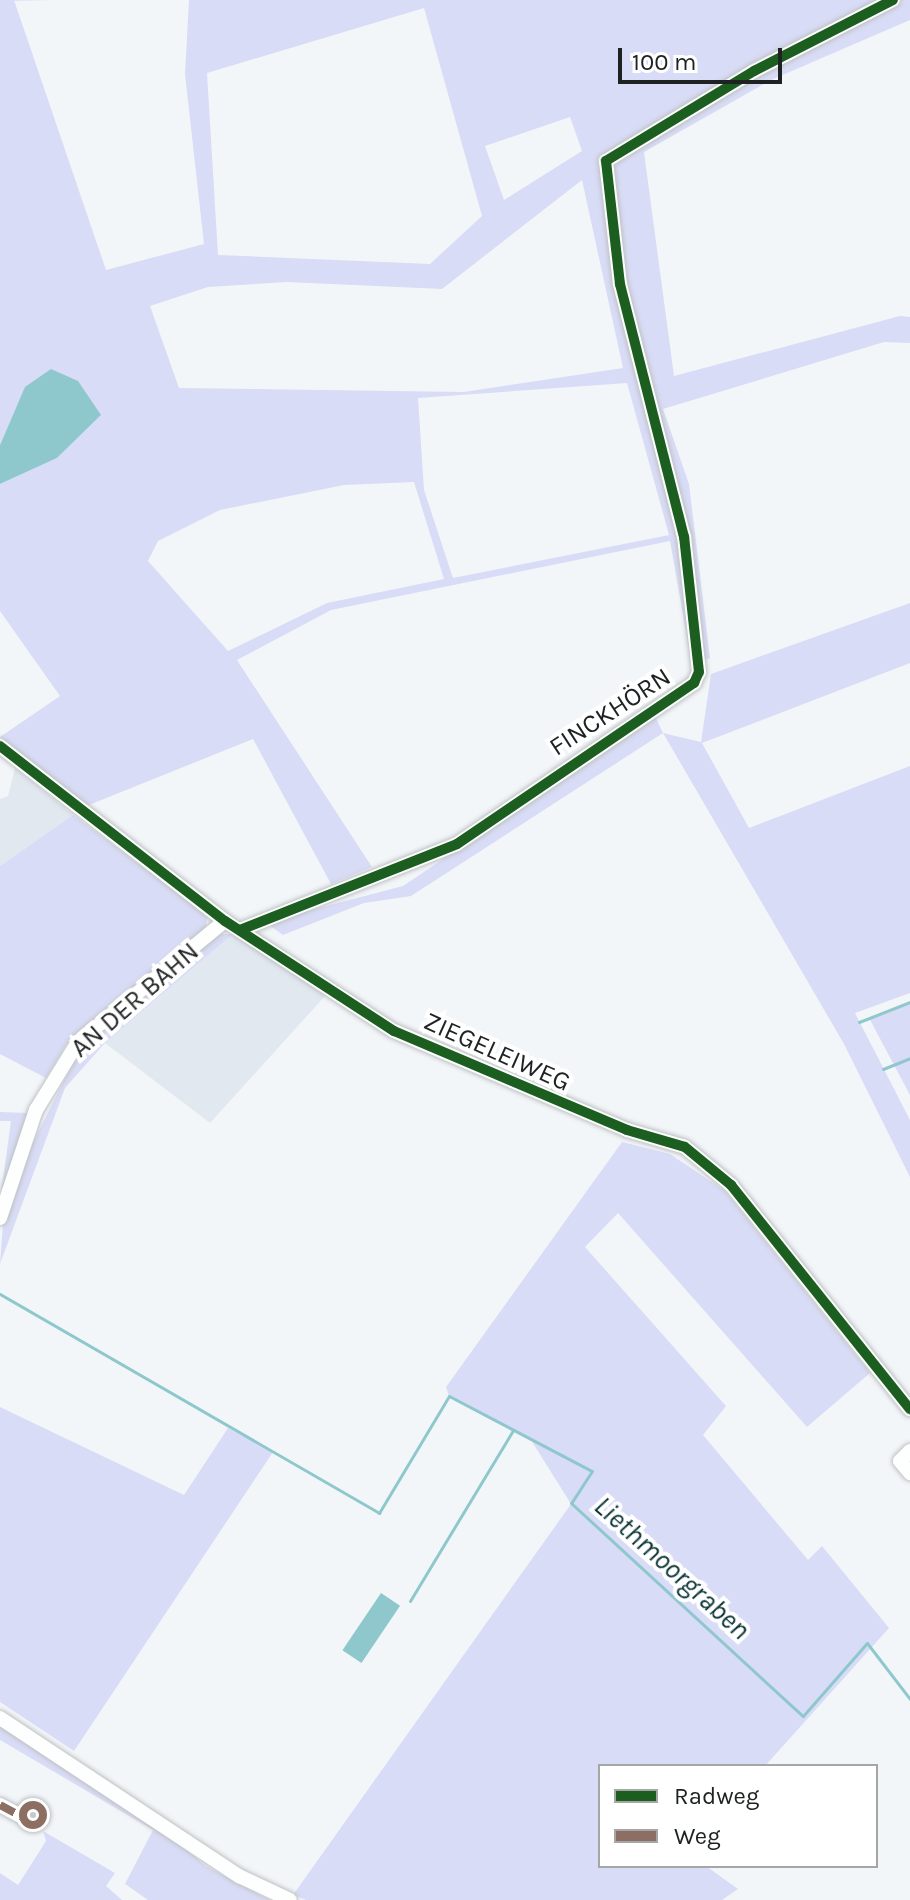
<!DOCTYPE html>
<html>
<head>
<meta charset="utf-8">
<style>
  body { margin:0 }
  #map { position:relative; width:910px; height:1900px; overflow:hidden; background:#f3f6f9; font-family:Karla,sans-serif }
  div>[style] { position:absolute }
  .built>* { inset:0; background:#e1e8ef }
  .green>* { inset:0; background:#d9dcf6 }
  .water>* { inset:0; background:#8ec8cd; transform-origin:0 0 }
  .stream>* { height:3px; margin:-1.5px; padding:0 1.5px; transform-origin:1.5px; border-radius:1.5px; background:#8ec8cd }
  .roads { filter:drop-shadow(0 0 2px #bfc1c3) drop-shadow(0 0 2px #bfc1c3) }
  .street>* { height:14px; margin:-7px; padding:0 7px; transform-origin:7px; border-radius:7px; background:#fdfefe }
  .street>.ring { margin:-7px; padding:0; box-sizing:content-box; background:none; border:14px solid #fdfefe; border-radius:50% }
  .quiet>* { height:8px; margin-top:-4px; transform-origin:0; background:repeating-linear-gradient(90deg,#8d6e63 0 16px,transparent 0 24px) }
  .quiet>.ring { margin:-4px; padding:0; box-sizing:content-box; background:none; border:8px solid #8d6e63; border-radius:50% }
  .cycleway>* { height:10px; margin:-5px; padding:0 5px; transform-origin:5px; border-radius:5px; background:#1b5e20 }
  span { translate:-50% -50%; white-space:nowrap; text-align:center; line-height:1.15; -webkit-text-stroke:8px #fff; paint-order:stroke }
  .street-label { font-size:26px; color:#1f2223 }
  .water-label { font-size:28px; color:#0a3336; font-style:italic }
  .legend { position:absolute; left:598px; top:1764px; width:280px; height:104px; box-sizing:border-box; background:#fff; border:2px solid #a5a7a7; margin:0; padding:10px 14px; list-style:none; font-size:24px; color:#1f2223 }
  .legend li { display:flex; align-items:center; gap:16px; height:40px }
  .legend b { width:40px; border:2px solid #a5a7a7 }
  .scale { position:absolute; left:618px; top:48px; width:164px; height:36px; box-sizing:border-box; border:4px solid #1f2223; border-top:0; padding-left:10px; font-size:24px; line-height:28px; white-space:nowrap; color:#1f2223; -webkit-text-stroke:6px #fff; paint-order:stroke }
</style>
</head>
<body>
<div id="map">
  <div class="built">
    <div style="clip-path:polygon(15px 768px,73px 815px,0 866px,0 799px,8px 796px)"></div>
    <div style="clip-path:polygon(233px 934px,326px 995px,210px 1123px,105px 1043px)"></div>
  </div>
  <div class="green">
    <div style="clip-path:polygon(evenodd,0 0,14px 0,106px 270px,204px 244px,185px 74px,189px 0,910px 0,910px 20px,771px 80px,644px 152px,674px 376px,900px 316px,910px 317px,910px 343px,884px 342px,663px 409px,689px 484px,710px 658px,692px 666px,670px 541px,331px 610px,237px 660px,372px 867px,331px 884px,253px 739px,84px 807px,0 737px,60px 696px,0 611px,0 484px,57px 458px,101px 415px,17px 406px,0 445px,0 0,424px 8px,482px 216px,430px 264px,218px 255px,207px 73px,424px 8px,0 0,570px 117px,582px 151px,504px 200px,485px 146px,570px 117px,0 0,582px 180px,623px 368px,464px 392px,179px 388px,150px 306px,208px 287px,287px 282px,442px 289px,582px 180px,0 0,627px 383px,669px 535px,453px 578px,424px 490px,418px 398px,627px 383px,0 0,414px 482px,444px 579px,327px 603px,228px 651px,148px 561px,158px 541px,220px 510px,344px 485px,414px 482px)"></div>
    <div style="clip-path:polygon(910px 603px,910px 663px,702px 743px,749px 828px,910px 766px,910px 993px,855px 1013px,910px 1120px,910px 1177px,844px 1044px,663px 733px,411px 896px,364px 903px,283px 935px,265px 922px,403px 886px,655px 716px,663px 733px,701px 742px,711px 674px)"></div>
    <div style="clip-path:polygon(73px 815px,208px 916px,204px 933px,69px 1040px,46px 1078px,0 1054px,0 866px)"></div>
    <div style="clip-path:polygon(220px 934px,233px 934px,105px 1043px,65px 1088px,0 1264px,5px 1198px,80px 1049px)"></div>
    <div style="clip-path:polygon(910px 1002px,910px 1095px,869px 1018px)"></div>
    <div style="clip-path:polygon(0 1112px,28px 1113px,0 1201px,11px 1121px,0 1121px)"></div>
    <div style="clip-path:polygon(622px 1142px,670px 1154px,725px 1191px,870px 1373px,807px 1427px,618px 1213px,585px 1247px,726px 1406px,703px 1435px,808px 1560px,822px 1546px,889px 1628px,765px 1766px,600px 1766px,600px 1866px,706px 1866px,738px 1889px,722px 1900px,306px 1900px,293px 1895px,571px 1504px,531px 1440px,449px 1396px,446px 1387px)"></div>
    <div style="clip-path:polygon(0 1407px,184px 1495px,228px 1428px,273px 1452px,74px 1751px,0 1702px)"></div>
    <div style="clip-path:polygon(0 1726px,157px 1826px,206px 1866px,269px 1900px,148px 1900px,125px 1884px,153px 1830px,0 1740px)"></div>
    <div style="clip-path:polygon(43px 1831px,115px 1873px,106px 1886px,122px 1900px,0 1900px,0 1873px,18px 1885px,46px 1841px)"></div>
  </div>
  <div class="water">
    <div style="clip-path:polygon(51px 369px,78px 381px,101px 415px,57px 458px,0 484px,0 445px,25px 387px)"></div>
    <div style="left:381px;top:1593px;width:23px;height:69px;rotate:34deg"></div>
  </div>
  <div class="stream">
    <div style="left:859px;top:1022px;width:55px;rotate:-21.4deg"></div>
    <div style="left:883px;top:1069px;width:29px;rotate:-22deg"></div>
    <div style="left:0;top:1294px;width:438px;rotate:30deg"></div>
    <div style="left:379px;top:1513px;width:136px;rotate:-59.1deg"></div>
    <div style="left:449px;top:1396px;width:161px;rotate:27.7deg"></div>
    <div style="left:592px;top:1471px;width:38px;rotate:123deg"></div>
    <div style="left:571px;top:1503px;width:315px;rotate:42.6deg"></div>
    <div style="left:803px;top:1716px;width:97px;rotate:-48.8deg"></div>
    <div style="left:867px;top:1643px;width:71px;rotate:52.5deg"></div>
    <div style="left:410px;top:1601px;width:200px;rotate:-58.9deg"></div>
  </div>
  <div class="roads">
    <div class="street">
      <div style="left:0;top:746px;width:285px;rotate:37.9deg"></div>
      <div style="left:225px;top:921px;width:202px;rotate:33.1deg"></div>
      <div style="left:394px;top:1031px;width:253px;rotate:23deg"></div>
      <div style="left:627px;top:1130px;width:60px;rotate:16.3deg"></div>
      <div style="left:685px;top:1147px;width:60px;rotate:39.6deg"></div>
      <div style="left:731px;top:1185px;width:287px;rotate:51.4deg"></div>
      <div style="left:240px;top:930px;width:233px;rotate:-21.6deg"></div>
      <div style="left:457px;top:844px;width:287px;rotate:-34.2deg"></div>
      <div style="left:694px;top:683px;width:12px;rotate:-66deg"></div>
      <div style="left:699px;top:672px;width:136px;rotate:-96.3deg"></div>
      <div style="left:684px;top:537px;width:261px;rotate:-104.2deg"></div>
      <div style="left:620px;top:284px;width:124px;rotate:-96.5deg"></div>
      <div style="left:606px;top:161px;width:173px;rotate:-31.3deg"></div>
      <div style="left:754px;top:71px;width:156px;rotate:-27.1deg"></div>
      <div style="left:0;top:1218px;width:114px;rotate:-71.6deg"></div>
      <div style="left:36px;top:1110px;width:80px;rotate:-58.3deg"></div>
      <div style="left:78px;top:1042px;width:190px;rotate:-39.5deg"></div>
      <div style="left:910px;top:1451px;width:14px;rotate:135deg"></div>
      <div style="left:900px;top:1461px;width:16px;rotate:50deg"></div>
      <div style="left:0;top:1718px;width:287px;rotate:33.5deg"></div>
      <div style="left:239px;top:1876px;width:56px;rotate:25.2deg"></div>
      <div style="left:0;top:1805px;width:26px;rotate:28deg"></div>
      <div class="ring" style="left:23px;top:1805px;width:6px;height:6px"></div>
    </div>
  </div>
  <div class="quiet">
    <div style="left:0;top:1805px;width:26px;rotate:28deg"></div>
    <div class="ring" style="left:23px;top:1805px;width:12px;height:12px"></div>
  </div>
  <div class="cycleway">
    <div style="left:0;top:746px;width:285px;rotate:37.9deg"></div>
    <div style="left:225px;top:921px;width:202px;rotate:33.1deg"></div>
    <div style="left:394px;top:1031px;width:253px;rotate:23deg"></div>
    <div style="left:627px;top:1130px;width:60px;rotate:16.3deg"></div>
    <div style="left:685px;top:1147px;width:60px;rotate:39.6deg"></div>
    <div style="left:731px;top:1185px;width:287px;rotate:51.4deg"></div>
    <div style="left:240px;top:930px;width:233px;rotate:-21.6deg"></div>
    <div style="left:457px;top:844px;width:287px;rotate:-34.2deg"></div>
    <div style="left:694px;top:683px;width:12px;rotate:-66deg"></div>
    <div style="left:699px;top:672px;width:136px;rotate:-96.3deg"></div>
    <div style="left:684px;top:537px;width:261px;rotate:-104.2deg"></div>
    <div style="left:620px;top:284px;width:124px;rotate:-96.5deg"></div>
    <div style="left:606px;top:161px;width:173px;rotate:-31.3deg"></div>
    <div style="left:754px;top:71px;width:156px;rotate:-27.1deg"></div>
  </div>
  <div class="street-label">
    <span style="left:610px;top:712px;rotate:-33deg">FINCKHÖRN</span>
    <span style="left:135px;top:1000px;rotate:-41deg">AN DER BAHN</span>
    <span style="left:497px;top:1052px;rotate:24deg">ZIEGELEIWEG</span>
  </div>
  <div class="water-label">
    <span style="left:672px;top:1568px;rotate:42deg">Liethmoorgraben</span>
  </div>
  <ul class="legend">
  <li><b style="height:10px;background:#1b5e20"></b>Radweg</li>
  <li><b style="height:10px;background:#8d6e63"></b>Weg</li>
  </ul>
  <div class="scale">100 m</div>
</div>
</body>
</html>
